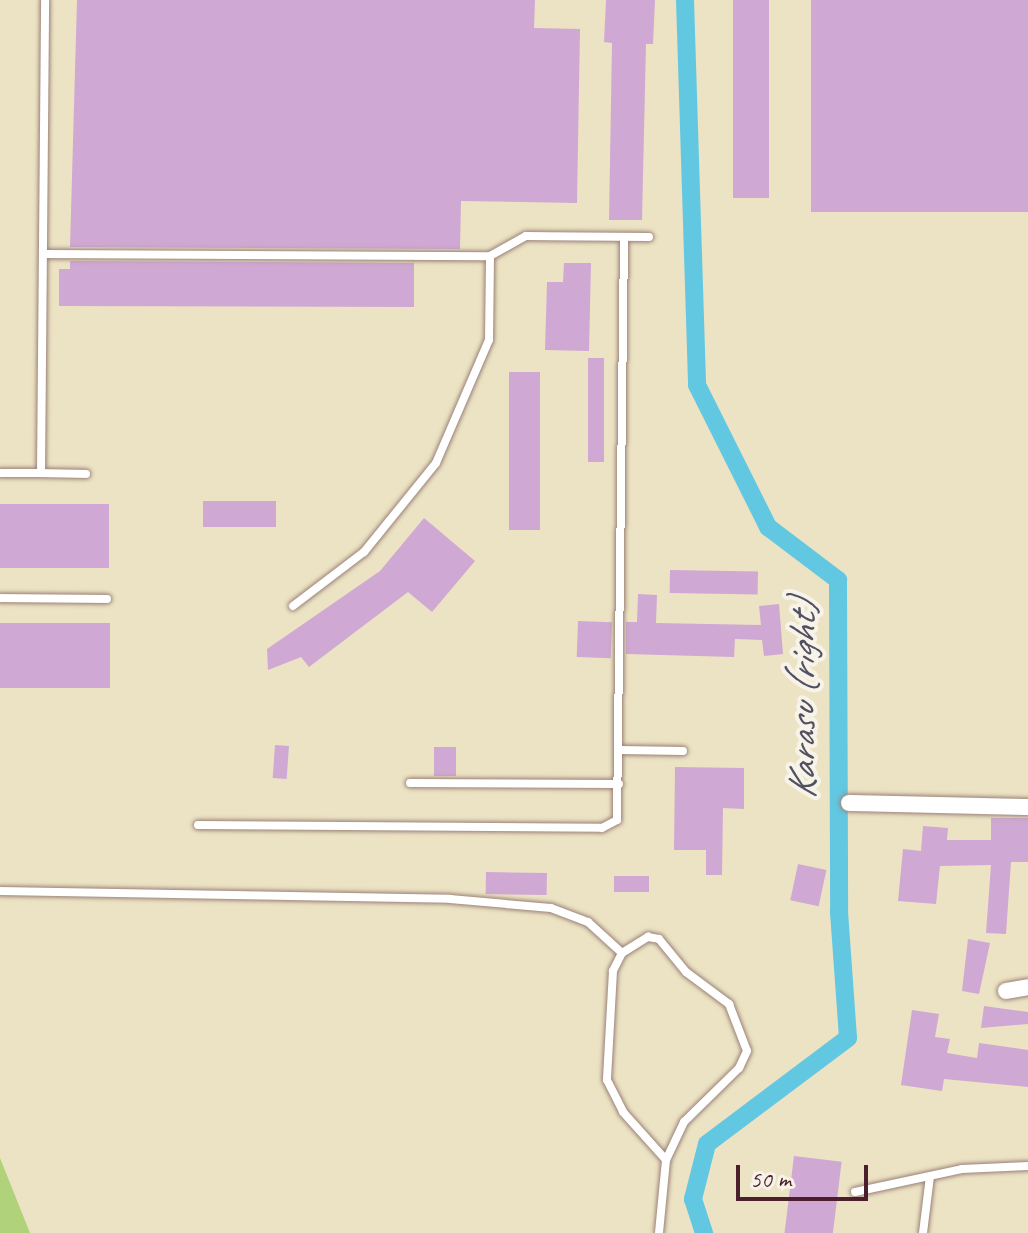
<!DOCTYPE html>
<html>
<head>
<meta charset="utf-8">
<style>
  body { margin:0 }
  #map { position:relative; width:1028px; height:1233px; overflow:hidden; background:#ece3c4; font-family:Caveat,sans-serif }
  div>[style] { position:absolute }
  .green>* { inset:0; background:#b0d27b }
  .canal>* { height:18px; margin:-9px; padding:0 9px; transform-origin:9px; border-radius:9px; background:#62c7e0 }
  .building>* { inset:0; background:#cfa8d3; transform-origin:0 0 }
  .roads { filter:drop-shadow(0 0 2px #9b8178) drop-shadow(0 0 2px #9b8178) }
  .lane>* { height:8px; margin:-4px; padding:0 4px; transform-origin:4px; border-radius:4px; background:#fff }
  .street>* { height:16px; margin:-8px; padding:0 8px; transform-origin:8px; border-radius:8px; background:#fff }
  span { translate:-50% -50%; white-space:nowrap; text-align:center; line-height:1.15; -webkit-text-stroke:8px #f7f3e8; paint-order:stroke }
  .water-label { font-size:40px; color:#515161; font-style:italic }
  .scale { position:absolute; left:736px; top:1165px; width:132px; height:36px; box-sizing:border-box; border:4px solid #4a1f2b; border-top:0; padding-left:10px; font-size:24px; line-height:28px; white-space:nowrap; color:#4a1f2b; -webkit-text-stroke:6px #f7f3e8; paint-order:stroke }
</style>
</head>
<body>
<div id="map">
  <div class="green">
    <div style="clip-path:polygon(0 1158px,30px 1233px,0 1233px)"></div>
  </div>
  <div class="canal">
    <div style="left:685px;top:0;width:385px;rotate:88.2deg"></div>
    <div style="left:697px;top:385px;width:159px;rotate:63.4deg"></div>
    <div style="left:768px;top:527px;width:88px;rotate:37.1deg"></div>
    <div style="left:838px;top:580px;width:332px;rotate:89.8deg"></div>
    <div style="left:839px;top:912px;width:126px;rotate:85.9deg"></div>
    <div style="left:848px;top:1038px;width:176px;rotate:143.1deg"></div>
    <div style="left:707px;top:1144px;width:57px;rotate:104.3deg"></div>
    <div style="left:693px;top:1199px;width:36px;rotate:72deg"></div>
  </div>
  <div class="building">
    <div style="clip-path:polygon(77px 0,535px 0,534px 28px,580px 29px,577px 203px,461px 201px,460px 249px,70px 247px)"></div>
    <div style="clip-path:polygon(606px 0,655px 0,653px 44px,646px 44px,642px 220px,609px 220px,612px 43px,604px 42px)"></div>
    <div style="left:733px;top:0;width:36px;height:198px"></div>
    <div style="left:811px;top:0;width:217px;height:212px"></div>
    <div style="clip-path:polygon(70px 261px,414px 263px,414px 307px,59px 306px,59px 269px,70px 269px)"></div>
    <div style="clip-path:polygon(564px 263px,591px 263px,589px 351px,545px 350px,547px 282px,563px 282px)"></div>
    <div style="left:588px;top:358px;width:16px;height:104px"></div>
    <div style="left:509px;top:372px;width:31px;height:158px"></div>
    <div style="left:276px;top:501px;width:26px;height:73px;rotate:90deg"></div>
    <div style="left:109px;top:504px;width:64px;height:109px;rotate:90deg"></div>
    <div style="clip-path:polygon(424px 518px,475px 561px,432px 612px,408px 592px,309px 667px,301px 657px,268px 670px,267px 649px,380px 571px)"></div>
    <div style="left:670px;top:570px;width:88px;height:23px;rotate:1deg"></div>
    <div style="clip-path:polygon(638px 594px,657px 595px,656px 623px,761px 625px,759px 606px,779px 604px,783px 654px,764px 656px,762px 640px,735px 639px,734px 657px,626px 654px,626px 622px,637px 622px)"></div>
    <div style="left:578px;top:621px;width:34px;height:36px;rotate:2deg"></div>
    <div style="left:110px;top:623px;width:65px;height:110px;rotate:90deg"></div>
    <div style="left:275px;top:745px;width:14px;height:33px;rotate:4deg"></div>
    <div style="left:434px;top:747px;width:22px;height:29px"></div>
    <div style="clip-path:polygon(675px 767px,744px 768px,744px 809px,723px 808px,722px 875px,706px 875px,706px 850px,674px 850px)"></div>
    <div style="clip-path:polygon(991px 818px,1028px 818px,1028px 862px,1011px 862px,1006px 934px,986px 933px,991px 865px,940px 866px,936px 904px,898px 901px,903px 849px,921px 851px,923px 826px,948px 828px,947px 840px,991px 840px)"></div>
    <div style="left:798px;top:864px;width:29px;height:37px;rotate:12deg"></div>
    <div style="left:486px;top:872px;width:61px;height:22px;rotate:1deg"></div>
    <div style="left:614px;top:876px;width:35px;height:16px"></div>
    <div style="clip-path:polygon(968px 939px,990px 943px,979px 994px,962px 991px)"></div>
    <div style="clip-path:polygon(984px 1006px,1028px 1012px,1028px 1024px,981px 1028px)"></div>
    <div style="clip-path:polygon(912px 1010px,939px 1014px,935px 1037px,950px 1039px,947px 1053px,977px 1058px,979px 1043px,1028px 1050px,1028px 1087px,944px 1079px,942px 1091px,901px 1085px)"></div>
    <div style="left:794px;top:1156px;width:48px;height:78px;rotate:7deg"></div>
  </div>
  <div class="roads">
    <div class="lane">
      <div style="left:43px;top:254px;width:447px;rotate:0.3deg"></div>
      <div style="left:490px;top:256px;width:41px;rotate:-29.1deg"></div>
      <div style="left:526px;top:236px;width:123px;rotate:0.5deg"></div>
      <div style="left:0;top:473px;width:41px"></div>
      <div style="left:41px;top:473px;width:473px;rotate:-89.5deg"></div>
      <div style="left:41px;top:473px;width:45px;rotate:1.3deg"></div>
      <div style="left:0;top:598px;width:107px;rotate:0.5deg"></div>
      <div style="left:293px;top:606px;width:89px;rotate:-37.3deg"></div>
      <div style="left:364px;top:552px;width:114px;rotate:-51deg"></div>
      <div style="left:436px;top:463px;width:134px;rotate:-66.7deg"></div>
      <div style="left:489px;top:340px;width:84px;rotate:-89.3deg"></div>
      <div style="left:620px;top:750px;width:63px;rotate:0.9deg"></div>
      <div style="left:410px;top:783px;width:209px;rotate:0.3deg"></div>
      <div style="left:198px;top:825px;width:404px;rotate:0.4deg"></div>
      <div style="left:602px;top:828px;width:17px;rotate:-28deg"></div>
      <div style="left:617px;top:820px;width:583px;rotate:-89.31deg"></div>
      <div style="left:0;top:891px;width:450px;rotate:1deg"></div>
      <div style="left:450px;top:899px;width:101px;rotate:5.1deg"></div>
      <div style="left:551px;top:908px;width:40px;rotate:21deg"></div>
      <div style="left:588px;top:922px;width:46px;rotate:42.4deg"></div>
      <div style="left:622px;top:953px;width:31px;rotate:-32deg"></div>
      <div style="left:648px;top:937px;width:11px;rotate:10deg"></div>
      <div style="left:659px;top:939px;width:43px;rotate:50.7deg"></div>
      <div style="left:686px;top:972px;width:54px;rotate:36.7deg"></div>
      <div style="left:729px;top:1004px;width:50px;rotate:69deg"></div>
      <div style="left:747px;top:1051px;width:19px;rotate:115deg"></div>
      <div style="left:739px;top:1068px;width:77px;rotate:135.5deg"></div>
      <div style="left:684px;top:1122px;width:42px;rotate:115.3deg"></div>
      <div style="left:666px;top:1160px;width:73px;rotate:95.5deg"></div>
      <div style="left:622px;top:953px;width:20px;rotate:117deg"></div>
      <div style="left:613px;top:971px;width:109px;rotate:93.2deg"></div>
      <div style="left:607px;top:1080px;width:36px;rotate:63deg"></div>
      <div style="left:623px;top:1112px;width:64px;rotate:48.1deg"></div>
      <div style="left:855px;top:1192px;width:109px;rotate:-12.1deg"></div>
      <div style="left:962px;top:1169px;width:66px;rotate:-2.6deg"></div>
      <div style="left:923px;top:1233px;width:57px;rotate:-83deg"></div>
    </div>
    <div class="street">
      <div style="left:849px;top:803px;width:179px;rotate:1.3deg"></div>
      <div style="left:1006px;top:991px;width:22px;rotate:-10deg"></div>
    </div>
  </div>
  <div class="water-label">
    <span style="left:802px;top:700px;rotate:-90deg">Karasu (right)</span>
  </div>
  <div class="scale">50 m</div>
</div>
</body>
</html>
